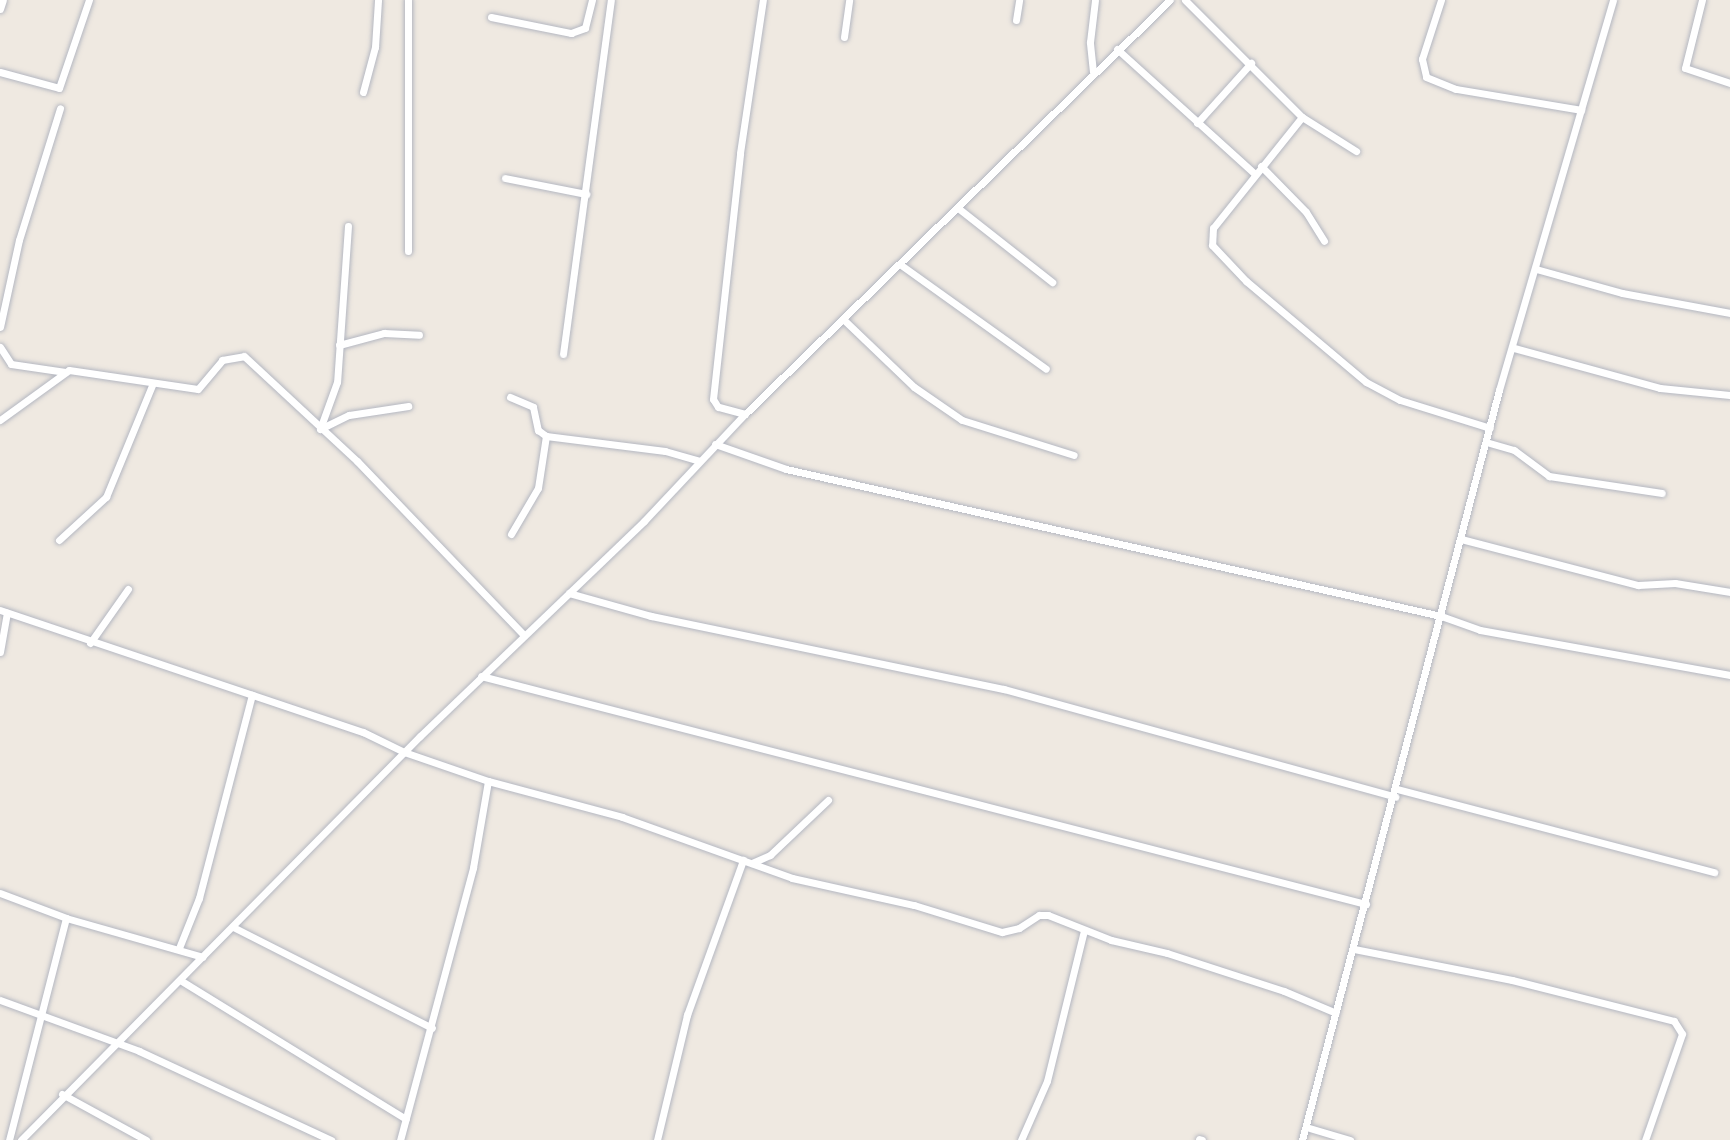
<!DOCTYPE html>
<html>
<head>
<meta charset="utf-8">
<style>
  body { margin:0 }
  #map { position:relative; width:1730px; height:1140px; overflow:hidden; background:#efe9e1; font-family:"Fira Sans Condensed",sans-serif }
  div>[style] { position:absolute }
  .roads { filter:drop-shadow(0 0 2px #b4b7c1) drop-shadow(0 0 2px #b4b7c1) }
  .minor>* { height:7px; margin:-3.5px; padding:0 3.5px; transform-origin:3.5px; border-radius:3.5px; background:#fff }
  span { translate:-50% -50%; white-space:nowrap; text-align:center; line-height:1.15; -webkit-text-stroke:5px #fff; paint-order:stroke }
</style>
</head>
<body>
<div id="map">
  <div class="roads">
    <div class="minor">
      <div style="left:408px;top:0;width:251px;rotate:90deg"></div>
      <div style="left:1185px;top:0;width:165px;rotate:45deg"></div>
      <div style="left:1302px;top:117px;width:64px;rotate:32.2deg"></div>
      <div style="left:1441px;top:0;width:62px;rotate:107.9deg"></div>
      <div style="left:1422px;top:59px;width:18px;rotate:77deg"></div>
      <div style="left:1426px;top:77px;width:32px;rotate:22deg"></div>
      <div style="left:1456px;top:89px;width:127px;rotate:9.5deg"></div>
      <div style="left:1702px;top:0;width:70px;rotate:104deg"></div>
      <div style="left:1685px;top:68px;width:47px;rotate:18.4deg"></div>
      <div style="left:0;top:9px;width:9px;rotate:-72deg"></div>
      <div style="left:491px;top:17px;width:82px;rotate:11.3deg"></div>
      <div style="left:571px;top:33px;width:15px;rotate:-20deg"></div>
      <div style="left:585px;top:28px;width:29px;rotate:-76deg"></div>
      <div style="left:1016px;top:20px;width:20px;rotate:-81deg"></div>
      <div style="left:844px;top:37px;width:37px;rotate:-82deg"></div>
      <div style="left:1117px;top:49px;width:186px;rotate:42.2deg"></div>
      <div style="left:0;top:72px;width:61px;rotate:15.2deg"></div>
      <div style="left:59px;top:88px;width:93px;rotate:-71.2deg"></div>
      <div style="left:1093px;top:72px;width:30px;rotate:-96deg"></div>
      <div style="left:1090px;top:42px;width:42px;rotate:-83.2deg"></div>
      <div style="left:363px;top:92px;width:47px;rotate:-75.1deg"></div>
      <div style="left:375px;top:47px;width:47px;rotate:-86.3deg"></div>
      <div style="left:1302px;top:117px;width:142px;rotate:128.7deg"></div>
      <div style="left:1213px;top:228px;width:17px;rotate:93deg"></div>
      <div style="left:1212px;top:245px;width:50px;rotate:46.6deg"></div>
      <div style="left:1246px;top:281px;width:157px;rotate:40.1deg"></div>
      <div style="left:1366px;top:382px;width:38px;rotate:28deg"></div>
      <div style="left:1400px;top:400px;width:94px;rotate:17.3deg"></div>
      <div style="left:1197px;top:123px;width:81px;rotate:-48deg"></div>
      <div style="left:1261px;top:166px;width:64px;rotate:45.6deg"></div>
      <div style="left:1306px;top:212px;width:34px;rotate:58deg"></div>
      <div style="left:505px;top:178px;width:83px;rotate:11.2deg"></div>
      <div style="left:958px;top:208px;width:120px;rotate:38.2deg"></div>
      <div style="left:348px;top:226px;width:156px;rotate:94deg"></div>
      <div style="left:337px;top:382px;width:50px;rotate:109.9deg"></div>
      <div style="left:320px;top:429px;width:32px;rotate:-26deg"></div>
      <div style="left:349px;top:415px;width:60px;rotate:-8.7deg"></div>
      <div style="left:901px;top:265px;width:178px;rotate:35.6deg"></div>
      <div style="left:1536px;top:269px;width:89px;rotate:15.6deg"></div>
      <div style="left:1622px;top:293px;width:110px;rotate:10.5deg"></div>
      <div style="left:843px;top:319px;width:98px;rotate:43.8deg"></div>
      <div style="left:914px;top:387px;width:58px;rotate:34.5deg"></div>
      <div style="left:962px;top:420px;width:117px;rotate:17.4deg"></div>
      <div style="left:0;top:327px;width:89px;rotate:-77.7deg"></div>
      <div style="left:19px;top:240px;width:138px;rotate:-72.7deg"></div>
      <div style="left:339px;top:345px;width:47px;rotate:-14.9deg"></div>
      <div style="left:384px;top:333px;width:35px;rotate:3deg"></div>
      <div style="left:0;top:347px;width:20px;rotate:57deg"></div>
      <div style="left:11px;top:364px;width:55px;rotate:8.4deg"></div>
      <div style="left:1514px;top:348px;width:151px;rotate:15.3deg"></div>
      <div style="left:1660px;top:388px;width:70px;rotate:5.7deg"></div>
      <div style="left:563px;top:354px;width:357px;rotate:-82.3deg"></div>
      <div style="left:510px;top:397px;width:25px;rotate:23deg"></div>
      <div style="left:533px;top:407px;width:24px;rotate:78deg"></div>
      <div style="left:538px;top:430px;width:10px;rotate:37deg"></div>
      <div style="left:546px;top:436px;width:120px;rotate:7.2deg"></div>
      <div style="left:665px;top:451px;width:35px;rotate:16deg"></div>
      <div style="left:745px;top:414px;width:28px;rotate:-165deg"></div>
      <div style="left:718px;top:407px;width:9px;rotate:-122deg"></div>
      <div style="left:713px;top:399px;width:247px;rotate:-83.7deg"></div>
      <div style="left:740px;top:153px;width:155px;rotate:-81.5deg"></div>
      <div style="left:0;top:420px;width:85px;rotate:-35.9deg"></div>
      <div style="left:69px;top:370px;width:130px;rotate:8.4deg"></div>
      <div style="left:198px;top:389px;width:38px;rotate:-50deg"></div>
      <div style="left:222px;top:360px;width:22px;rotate:-10deg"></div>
      <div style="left:244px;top:356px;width:154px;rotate:42.9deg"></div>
      <div style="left:357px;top:461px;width:240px;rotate:46.2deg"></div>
      <div style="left:1486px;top:442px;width:29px;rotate:16deg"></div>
      <div style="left:1514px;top:450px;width:44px;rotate:36.6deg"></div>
      <div style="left:1549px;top:476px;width:114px;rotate:8.6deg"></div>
      <div style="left:715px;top:444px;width:75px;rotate:19.4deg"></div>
      <div style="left:786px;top:469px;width:671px;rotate:12.65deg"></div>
      <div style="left:1441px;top:616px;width:41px;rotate:19.7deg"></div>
      <div style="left:1480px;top:630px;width:254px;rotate:10.2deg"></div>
      <div style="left:511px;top:534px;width:53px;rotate:-59.6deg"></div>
      <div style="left:538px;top:488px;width:53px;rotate:-81.3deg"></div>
      <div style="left:1461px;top:539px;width:183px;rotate:14.6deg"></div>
      <div style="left:1638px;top:585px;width:37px;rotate:-3deg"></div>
      <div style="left:1675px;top:583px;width:56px;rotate:9.3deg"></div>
      <div style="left:59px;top:540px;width:64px;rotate:-42.5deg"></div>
      <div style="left:106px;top:497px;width:123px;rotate:-67.6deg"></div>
      <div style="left:569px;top:593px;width:85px;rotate:15.7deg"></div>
      <div style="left:651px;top:616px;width:360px;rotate:11.7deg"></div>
      <div style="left:1004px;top:689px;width:406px;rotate:15.4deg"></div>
      <div style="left:0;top:610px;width:383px;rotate:18.6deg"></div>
      <div style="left:363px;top:732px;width:46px;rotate:26deg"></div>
      <div style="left:404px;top:752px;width:89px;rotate:19deg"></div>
      <div style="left:488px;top:781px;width:88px;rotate:99.8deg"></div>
      <div style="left:473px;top:868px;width:282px;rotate:105deg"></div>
      <div style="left:90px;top:643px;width:66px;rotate:-54.9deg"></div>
      <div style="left:0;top:652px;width:40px;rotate:-80deg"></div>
      <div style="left:481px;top:676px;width:914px;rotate:14.45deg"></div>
      <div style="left:488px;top:781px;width:139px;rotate:15deg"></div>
      <div style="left:622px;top:817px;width:181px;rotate:19.7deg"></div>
      <div style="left:792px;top:878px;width:125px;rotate:12.5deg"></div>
      <div style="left:914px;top:905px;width:92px;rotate:17.1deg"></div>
      <div style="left:1002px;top:932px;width:17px;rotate:-13deg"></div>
      <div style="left:1019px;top:928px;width:24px;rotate:-33deg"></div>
      <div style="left:1039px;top:915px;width:9px"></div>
      <div style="left:1048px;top:915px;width:68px;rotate:21.6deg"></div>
      <div style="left:1111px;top:940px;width:57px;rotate:13.1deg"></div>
      <div style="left:1167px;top:953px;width:123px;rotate:18deg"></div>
      <div style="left:1284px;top:991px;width:56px;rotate:22.9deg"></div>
      <div style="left:1397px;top:789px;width:328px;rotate:14.7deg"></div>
      <div style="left:752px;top:863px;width:20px;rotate:-24deg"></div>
      <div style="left:770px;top:855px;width:80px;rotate:-43.5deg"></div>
      <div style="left:0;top:893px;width:71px;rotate:20.7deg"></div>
      <div style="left:66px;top:918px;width:142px;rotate:15.9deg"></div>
      <div style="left:233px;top:927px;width:223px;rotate:26.9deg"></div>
      <div style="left:179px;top:948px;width:54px;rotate:-68.2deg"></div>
      <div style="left:199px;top:898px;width:210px;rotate:-75.4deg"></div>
      <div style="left:1354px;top:949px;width:161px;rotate:11.1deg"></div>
      <div style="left:1512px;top:980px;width:167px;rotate:14.2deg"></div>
      <div style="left:1674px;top:1021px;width:15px;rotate:58deg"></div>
      <div style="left:1682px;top:1034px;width:112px;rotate:109.2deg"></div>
      <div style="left:180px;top:980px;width:265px;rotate:31.6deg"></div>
      <div style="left:0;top:1000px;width:148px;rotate:20.1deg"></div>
      <div style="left:139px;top:1051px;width:212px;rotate:24.9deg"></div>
      <div style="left:62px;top:1094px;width:96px;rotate:28.7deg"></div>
      <div style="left:1306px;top:1127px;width:46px;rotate:16.5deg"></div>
      <div style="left:1199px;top:1139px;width:3px;rotate:18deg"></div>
      <div style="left:9px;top:1140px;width:229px;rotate:-75.6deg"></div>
      <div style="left:21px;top:1140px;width:568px;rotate:-45.36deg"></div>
      <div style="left:420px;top:736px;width:310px;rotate:-43.8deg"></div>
      <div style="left:644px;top:521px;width:147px;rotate:-46.7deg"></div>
      <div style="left:745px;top:414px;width:593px;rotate:-44.25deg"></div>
      <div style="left:657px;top:1140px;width:129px;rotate:-76.5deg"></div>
      <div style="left:687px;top:1015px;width:165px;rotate:-70.1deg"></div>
      <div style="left:1021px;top:1140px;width:64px;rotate:-66.2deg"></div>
      <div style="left:1047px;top:1081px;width:155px;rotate:-76.2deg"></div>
      <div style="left:1302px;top:1140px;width:775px;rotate:-75.28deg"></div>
      <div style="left:1499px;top:390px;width:406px;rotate:-73.7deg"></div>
    </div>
  </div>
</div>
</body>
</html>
